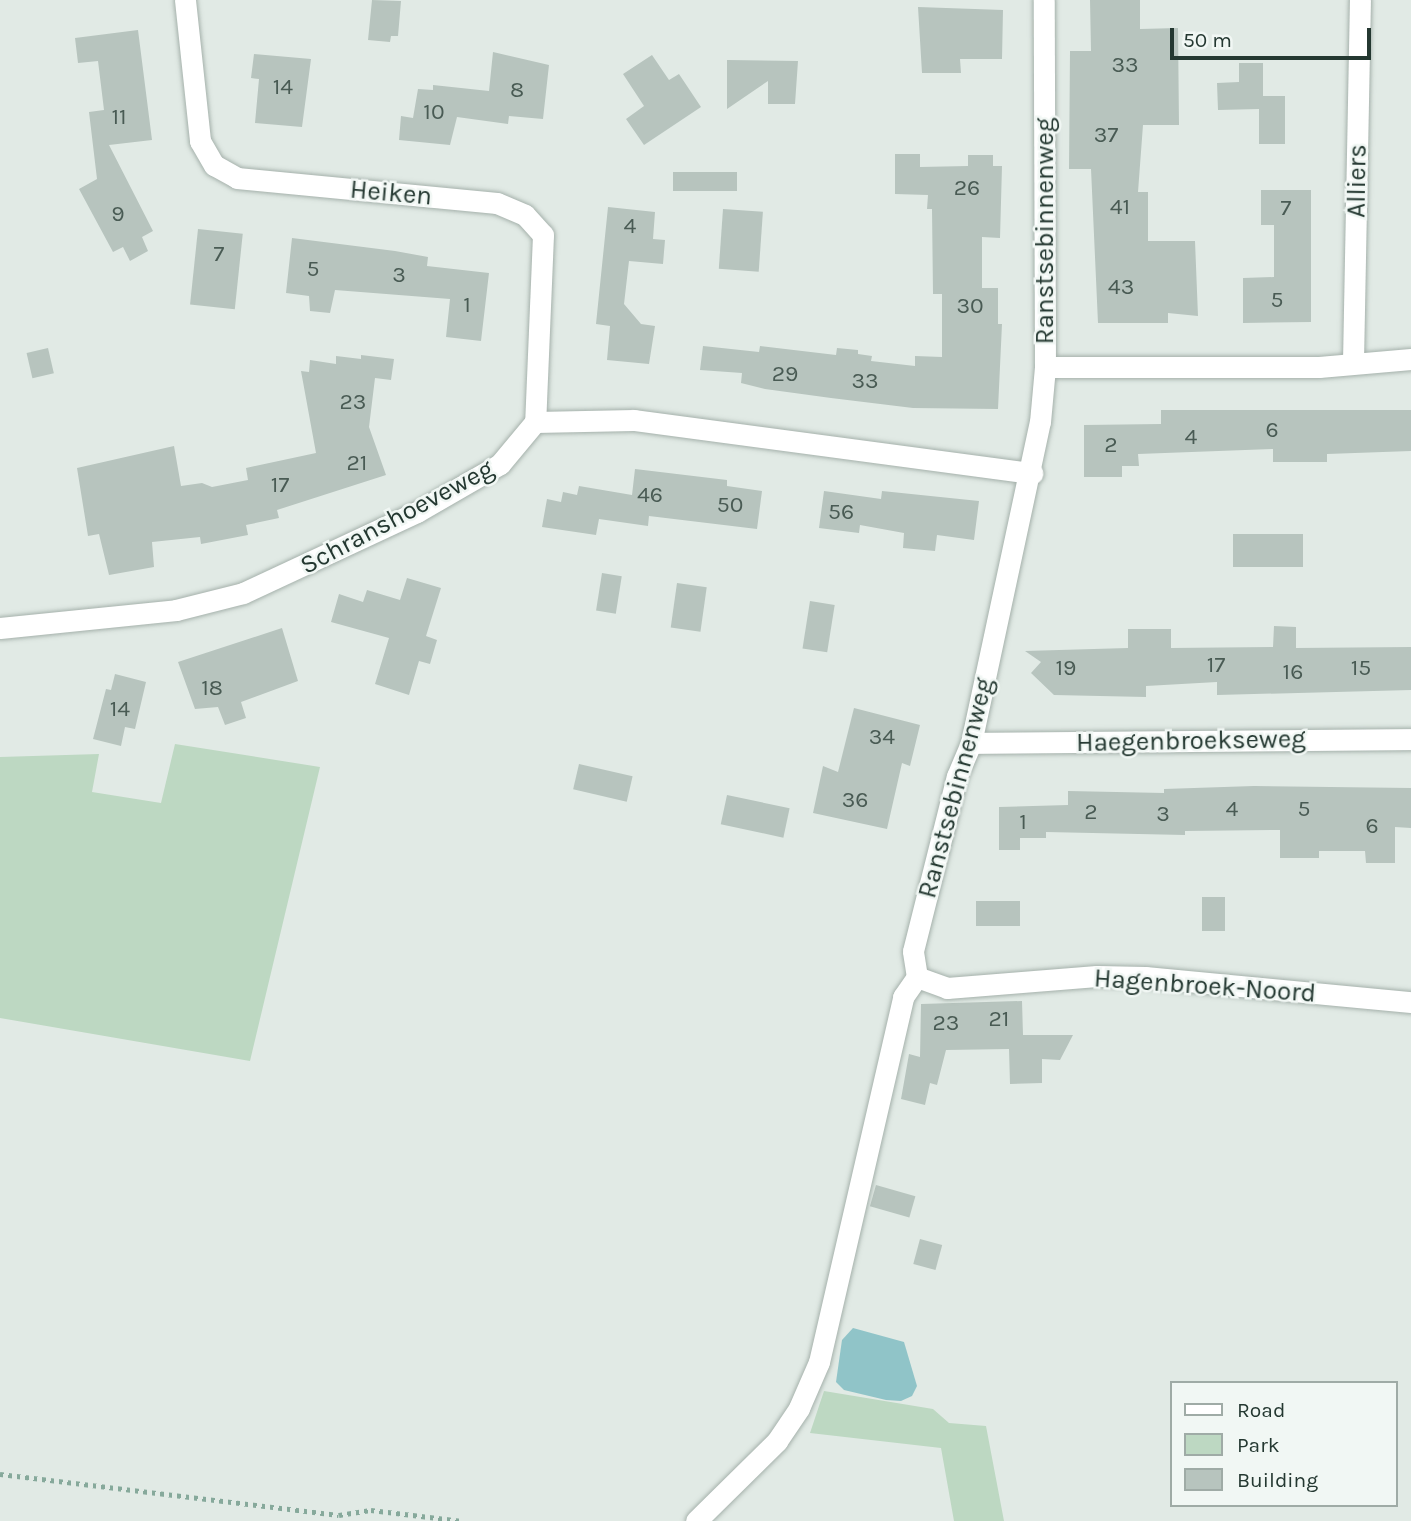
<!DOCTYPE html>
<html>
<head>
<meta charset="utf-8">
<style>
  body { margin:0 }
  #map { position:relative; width:1411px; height:1521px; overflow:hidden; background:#e1eae5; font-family:Karla,sans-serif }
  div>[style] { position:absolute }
  .green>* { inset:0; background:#bdd8c2 }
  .water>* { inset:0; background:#90c4c8 }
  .building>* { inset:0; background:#b7c4be; transform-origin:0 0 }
  .path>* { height:4.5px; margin-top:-2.25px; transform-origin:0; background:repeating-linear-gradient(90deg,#86a99b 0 3.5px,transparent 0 8.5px) }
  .roads { filter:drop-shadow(0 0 2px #a5b1ab) drop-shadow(0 0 2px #a5b1ab) }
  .street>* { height:21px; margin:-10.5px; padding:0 10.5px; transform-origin:10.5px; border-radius:10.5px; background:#fff }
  span { translate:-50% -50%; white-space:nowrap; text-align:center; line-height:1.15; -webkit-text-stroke:5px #f1f7f4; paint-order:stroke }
  .number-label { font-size:23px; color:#495b54 }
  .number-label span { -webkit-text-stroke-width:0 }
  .street-label { font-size:26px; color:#243831 }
  .legend { position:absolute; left:1170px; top:1381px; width:228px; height:126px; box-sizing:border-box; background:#f1f7f4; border:2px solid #9faba6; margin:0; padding:9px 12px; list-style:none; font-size:21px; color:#243831 }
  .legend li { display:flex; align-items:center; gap:14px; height:35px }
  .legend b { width:35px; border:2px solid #9faba6 }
  .scale { position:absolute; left:1170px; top:28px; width:201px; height:32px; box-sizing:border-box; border:4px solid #243831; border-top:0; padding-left:9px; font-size:21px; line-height:24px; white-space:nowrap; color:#243831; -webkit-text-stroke:5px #f1f7f4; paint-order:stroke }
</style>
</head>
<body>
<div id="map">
  <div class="green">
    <div style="clip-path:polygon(175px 744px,320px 767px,250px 1061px,0 1018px,0 757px,99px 754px,92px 792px,161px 803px)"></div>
    <div style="clip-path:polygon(824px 1391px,933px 1409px,949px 1423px,986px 1426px,1004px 1521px,954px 1521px,941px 1448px,810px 1433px)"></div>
  </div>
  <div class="water">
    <div style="clip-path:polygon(853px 1328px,904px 1342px,917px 1386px,912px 1396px,901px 1401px,886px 1400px,844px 1390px,836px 1382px,842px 1340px)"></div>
  </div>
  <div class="building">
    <div style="clip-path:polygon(372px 0,401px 1px,398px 36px,391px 36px,390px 42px,368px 40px)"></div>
    <div style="clip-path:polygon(1090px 0,1140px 0,1140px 29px,1178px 28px,1179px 125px,1143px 125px,1138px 192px,1148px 192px,1148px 241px,1195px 241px,1198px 316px,1168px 313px,1168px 323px,1098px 323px,1091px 169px,1069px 169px,1070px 51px,1091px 51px)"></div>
    <div style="clip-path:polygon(918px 7px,1003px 10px,1002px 59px,960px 59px,961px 73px,922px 73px)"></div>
    <div style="clip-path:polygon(138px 30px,152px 140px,109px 145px,153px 231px,142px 237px,148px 251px,130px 261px,123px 247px,113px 252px,79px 189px,97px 179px,89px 112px,104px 110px,98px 61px,78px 63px,75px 38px)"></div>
    <div style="clip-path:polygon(493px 52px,549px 65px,543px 119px,509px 116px,508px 124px,457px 117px,450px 145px,399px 140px,401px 116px,413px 118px,418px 89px,433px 90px,433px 85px,489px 91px)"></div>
    <div style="clip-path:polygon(254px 54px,311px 59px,302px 127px,255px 123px,259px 79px,251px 78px)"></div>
    <div style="clip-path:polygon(652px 55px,669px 80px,679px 74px,701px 107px,644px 145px,626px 119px,644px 106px,623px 74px)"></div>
    <div style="clip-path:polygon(727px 60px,798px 61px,795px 104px,768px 104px,768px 81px,727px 109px)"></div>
    <div style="clip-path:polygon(1239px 63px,1263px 63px,1263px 96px,1285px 96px,1285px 144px,1259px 144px,1259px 109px,1218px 110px,1217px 83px,1239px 82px)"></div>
    <div style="clip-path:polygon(895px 154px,920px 154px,920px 167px,968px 166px,968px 155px,993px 155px,993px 166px,1002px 166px,1000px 238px,982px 237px,982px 288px,998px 288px,998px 324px,1002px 324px,998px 409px,913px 408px,831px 398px,765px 389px,741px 383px,742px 373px,700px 370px,703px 346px,759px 352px,760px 346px,836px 355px,837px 348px,858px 350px,858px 354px,872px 356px,871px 361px,915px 366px,915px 356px,942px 357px,942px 294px,933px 294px,932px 209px,927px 209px,928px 195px,895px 194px)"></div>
    <div style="left:673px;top:172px;width:64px;height:19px"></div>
    <div style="clip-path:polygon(1261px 190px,1311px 190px,1311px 322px,1243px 323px,1243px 278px,1274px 277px,1274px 225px,1261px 225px)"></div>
    <div style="clip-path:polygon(608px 207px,655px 212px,653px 239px,665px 240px,663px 264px,629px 261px,624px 304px,641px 324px,655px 326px,649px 364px,607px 360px,610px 326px,596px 324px)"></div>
    <div style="left:723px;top:209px;width:40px;height:60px;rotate:4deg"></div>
    <div style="left:198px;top:229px;width:45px;height:76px;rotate:6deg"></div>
    <div style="clip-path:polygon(292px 238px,395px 251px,428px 257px,427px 266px,489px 273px,481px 341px,446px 337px,450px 299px,335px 290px,330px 313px,310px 311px,309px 296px,286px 293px)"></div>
    <div style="left:48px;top:348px;width:26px;height:22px;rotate:77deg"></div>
    <div style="clip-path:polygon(361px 355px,394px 359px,391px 380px,375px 378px,369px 427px,386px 475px,277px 510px,279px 518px,246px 525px,248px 535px,201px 544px,200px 537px,152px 542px,154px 567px,109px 575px,99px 534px,88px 536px,77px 468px,174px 446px,181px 486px,202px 483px,212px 487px,248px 480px,246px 468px,316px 453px,301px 371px,309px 372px,310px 360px,336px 364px,336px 356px,361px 359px)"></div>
    <div style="clip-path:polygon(1161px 410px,1411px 410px,1411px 451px,1327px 454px,1327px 462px,1273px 462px,1273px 449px,1138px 454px,1139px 466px,1122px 466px,1122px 477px,1084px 477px,1084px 425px,1161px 424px)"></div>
    <div style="clip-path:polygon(635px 469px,727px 480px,727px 486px,762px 491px,757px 529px,649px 516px,648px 526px,599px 519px,596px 535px,542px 527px,547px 499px,561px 502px,563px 492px,577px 495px,579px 486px,632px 495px)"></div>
    <div style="clip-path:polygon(824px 491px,881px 499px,882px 491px,979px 501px,974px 540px,937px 535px,935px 551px,903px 548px,904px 533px,860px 525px,859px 533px,819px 528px)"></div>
    <div style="left:1233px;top:534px;width:70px;height:33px"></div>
    <div style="left:602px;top:573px;width:20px;height:38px;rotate:9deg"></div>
    <div style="clip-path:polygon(407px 578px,441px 588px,426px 636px,437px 640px,430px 664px,419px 661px,409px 695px,375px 684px,389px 638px,331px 622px,339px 594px,363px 602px,367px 590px,400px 600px)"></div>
    <div style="left:677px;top:583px;width:30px;height:45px;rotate:8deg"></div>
    <div style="left:810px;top:601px;width:25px;height:48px;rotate:9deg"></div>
    <div style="clip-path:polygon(1274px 626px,1296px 627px,1296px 648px,1411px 647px,1411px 690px,1217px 695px,1217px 682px,1146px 686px,1146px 697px,1054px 695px,1031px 673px,1041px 662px,1025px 651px,1128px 648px,1128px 629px,1171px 629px,1171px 648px,1273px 647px)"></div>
    <div style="clip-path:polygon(282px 628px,298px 681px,241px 702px,246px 718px,225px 725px,218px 707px,195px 709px,178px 662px)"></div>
    <div style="clip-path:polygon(115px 674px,146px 682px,135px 729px,125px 727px,121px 746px,93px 739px,106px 689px,111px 690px)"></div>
    <div style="clip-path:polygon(854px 708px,920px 725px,910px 766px,902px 763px,887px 829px,813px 813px,823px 766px,838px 772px)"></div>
    <div style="left:579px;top:764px;width:55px;height:26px;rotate:13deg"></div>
    <div style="clip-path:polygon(1254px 786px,1411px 788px,1411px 828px,1395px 827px,1395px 863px,1366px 863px,1365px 851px,1319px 851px,1319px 858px,1280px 858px,1280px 830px,1185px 831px,1185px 835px,1046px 832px,1046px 838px,1020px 838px,1020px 850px,999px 850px,999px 807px,1068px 805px,1068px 791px,1164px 793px,1164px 789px)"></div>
    <div style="left:727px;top:795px;width:64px;height:30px;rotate:12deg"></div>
    <div style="left:1202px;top:897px;width:23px;height:34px"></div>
    <div style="left:1020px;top:901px;width:25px;height:44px;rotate:90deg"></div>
    <div style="clip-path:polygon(1022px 1001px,1023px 1035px,1073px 1035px,1060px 1060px,1042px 1059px,1042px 1083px,1010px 1084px,1009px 1049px,946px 1050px,937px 1085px,930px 1083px,925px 1105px,901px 1099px,909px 1054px,920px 1057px,921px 1004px)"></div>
    <div style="left:876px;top:1185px;width:41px;height:22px;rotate:16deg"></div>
    <div style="left:920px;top:1239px;width:23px;height:26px;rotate:15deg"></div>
  </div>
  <div class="path">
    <div style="left:0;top:1474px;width:341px;rotate:6.9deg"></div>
    <div style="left:339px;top:1515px;width:32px;rotate:-9deg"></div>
    <div style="left:371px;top:1510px;width:92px;rotate:6.9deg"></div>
  </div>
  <div class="roads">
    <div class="street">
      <div style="left:185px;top:0;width:142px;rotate:83.9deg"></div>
      <div style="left:200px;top:141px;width:28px;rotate:60deg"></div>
      <div style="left:214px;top:165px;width:26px;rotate:29deg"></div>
      <div style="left:237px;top:178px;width:261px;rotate:5.5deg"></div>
      <div style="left:497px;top:203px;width:30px;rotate:23deg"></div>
      <div style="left:525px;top:215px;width:27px;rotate:48deg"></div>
      <div style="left:543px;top:235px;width:187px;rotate:92.4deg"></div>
      <div style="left:1353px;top:362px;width:362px;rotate:-88.9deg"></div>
      <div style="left:1045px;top:367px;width:274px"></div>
      <div style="left:1319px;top:367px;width:92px;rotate:-5deg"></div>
      <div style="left:0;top:628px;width:177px;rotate:-5.8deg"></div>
      <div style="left:176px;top:610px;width:69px;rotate:-14.2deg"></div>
      <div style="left:243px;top:593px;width:192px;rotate:-25deg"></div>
      <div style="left:417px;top:512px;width:96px;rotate:-30deg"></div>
      <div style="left:500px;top:464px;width:55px;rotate:-50.2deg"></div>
      <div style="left:535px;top:422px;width:99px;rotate:-1.2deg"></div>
      <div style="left:634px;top:420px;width:402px;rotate:7.6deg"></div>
      <div style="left:971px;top:743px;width:440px;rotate:-0.5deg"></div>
      <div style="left:917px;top:977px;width:32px;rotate:20deg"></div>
      <div style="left:947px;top:988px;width:150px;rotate:-4.6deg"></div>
      <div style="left:1097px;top:976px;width:48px;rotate:1.2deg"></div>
      <div style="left:1145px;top:977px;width:267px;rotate:5.4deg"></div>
      <div style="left:696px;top:1521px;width:114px;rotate:-44.6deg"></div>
      <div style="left:777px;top:1441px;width:40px;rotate:-56deg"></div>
      <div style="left:799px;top:1408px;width:50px;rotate:-66.5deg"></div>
      <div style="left:819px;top:1362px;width:375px;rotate:-77deg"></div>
      <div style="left:903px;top:997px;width:24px;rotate:-55deg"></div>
      <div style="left:917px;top:977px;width:26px;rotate:-99deg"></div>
      <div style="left:913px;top:951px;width:180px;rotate:-75.9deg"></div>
      <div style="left:957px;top:776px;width:36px;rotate:-67deg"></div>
      <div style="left:971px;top:743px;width:328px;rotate:-77.9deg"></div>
      <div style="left:1040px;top:422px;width:55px;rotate:-84.8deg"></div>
      <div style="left:1045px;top:367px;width:367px;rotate:-90.2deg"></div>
    </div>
  </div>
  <div class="number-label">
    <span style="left:1125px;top:65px">33</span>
    <span style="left:283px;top:87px">14</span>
    <span style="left:517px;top:90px">8</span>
    <span style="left:434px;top:112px">10</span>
    <span style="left:119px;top:117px">11</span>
    <span style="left:1106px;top:135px">37</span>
    <span style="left:967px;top:188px">26</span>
    <span style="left:1120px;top:207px">41</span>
    <span style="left:1286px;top:208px">7</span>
    <span style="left:118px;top:214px">9</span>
    <span style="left:630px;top:226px">4</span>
    <span style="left:219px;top:254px">7</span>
    <span style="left:313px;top:269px">5</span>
    <span style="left:399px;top:275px">3</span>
    <span style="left:1121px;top:287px">43</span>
    <span style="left:1277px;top:300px">5</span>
    <span style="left:467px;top:305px">1</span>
    <span style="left:970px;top:306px">30</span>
    <span style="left:785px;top:374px">29</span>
    <span style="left:865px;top:381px">33</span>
    <span style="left:353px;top:402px">23</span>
    <span style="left:1272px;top:430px">6</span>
    <span style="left:1191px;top:437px">4</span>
    <span style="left:1111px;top:445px">2</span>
    <span style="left:357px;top:463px">21</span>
    <span style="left:280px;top:485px">17</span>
    <span style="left:650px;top:495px">46</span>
    <span style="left:730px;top:505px">50</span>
    <span style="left:841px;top:512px">56</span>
    <span style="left:1216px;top:665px">17</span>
    <span style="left:1066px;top:668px">19</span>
    <span style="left:1361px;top:668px">15</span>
    <span style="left:1293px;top:672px">16</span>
    <span style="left:212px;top:688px">18</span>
    <span style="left:120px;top:709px">14</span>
    <span style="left:882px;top:737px">34</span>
    <span style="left:855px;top:800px">36</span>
    <span style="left:1232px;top:809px">4</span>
    <span style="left:1304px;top:809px">5</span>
    <span style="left:1091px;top:812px">2</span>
    <span style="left:1163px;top:814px">3</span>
    <span style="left:1023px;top:822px">1</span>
    <span style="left:1372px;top:826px">6</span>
    <span style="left:999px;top:1019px">21</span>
    <span style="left:946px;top:1023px">23</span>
  </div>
  <div class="street-label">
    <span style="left:1357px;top:181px;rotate:-89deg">Alliers</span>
    <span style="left:391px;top:193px;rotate:5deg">Heiken</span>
    <span style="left:1045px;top:231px;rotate:-90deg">Ranstsebinnenweg</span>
    <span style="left:397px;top:517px;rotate:-28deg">Schranshoeveweg</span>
    <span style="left:1191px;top:741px;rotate:-1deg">Haegenbroekseweg</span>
    <span style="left:956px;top:788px;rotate:-75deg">Ranstsebinnenweg</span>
    <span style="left:1205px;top:986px;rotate:4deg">Hagenbroek-Noord</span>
  </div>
  <ul class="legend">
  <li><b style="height:9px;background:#fff"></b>Road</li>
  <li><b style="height:19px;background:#bdd8c2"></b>Park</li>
  <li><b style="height:19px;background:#b7c4be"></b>Building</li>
  </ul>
  <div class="scale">50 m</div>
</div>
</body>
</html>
